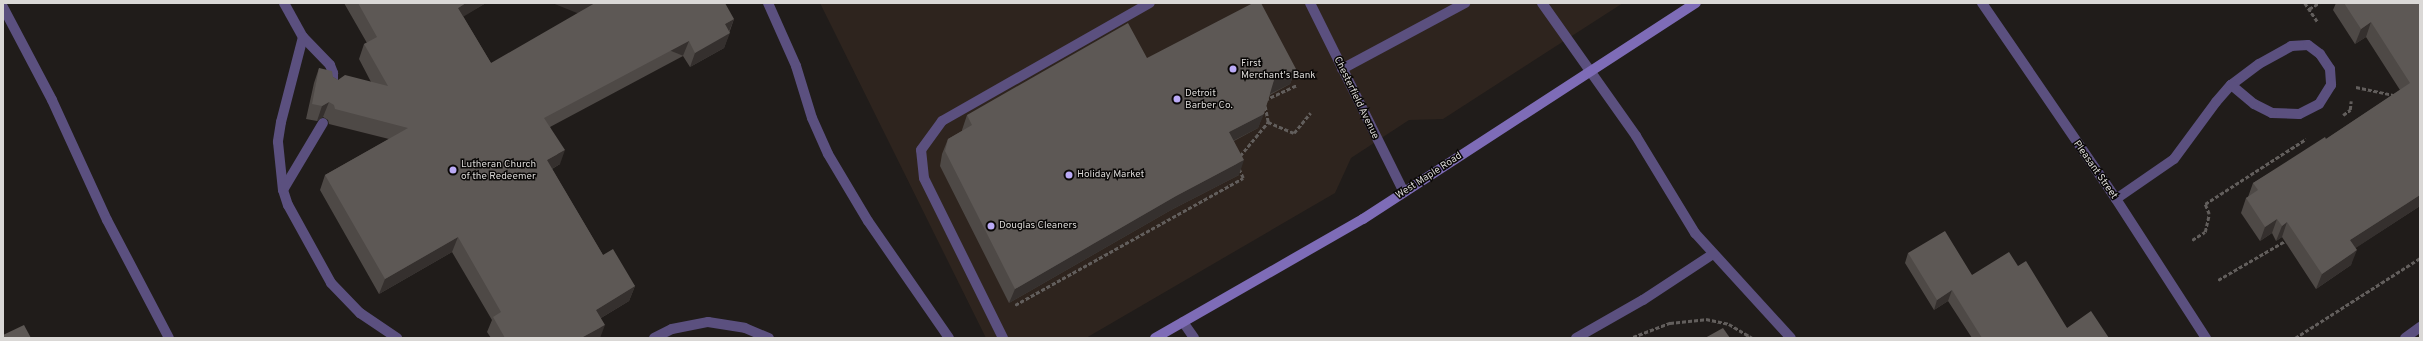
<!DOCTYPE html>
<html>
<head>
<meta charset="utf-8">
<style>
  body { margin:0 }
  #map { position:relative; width:2423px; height:341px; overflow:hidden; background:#201c1a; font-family:Overpass,sans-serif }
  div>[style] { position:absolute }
  .built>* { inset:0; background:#2e241e }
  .path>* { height:2.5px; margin-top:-1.25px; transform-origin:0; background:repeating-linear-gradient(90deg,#625e5c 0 4px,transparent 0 6px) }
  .lane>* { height:10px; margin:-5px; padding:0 5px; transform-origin:5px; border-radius:5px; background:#5b507f }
  .street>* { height:10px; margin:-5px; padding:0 5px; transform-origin:5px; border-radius:5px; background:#5b507f }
  .secondary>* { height:10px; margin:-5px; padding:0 5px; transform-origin:5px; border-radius:5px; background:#7e6cb7 }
  .wall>* { inset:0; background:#4e4946 }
  .shaded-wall>* { inset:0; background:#35302e; transform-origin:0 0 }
  .building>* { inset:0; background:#5d5855 }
  .dots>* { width:11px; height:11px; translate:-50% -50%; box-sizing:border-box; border:2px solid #090706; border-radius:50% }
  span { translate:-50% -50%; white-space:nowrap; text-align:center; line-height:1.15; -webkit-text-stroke:3px #090706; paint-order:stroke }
  .poi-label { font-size:10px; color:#dad8d6 }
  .left { translate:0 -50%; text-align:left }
  .street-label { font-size:10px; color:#dad8d6 }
  .frame { position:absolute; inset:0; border:4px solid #dad8d6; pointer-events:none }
</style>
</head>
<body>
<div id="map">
  <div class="built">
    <div style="clip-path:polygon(820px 3px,1623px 3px,1443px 119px,1409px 120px,1351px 158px,1335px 193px,1086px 338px,986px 338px)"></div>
  </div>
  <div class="path">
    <div style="left:2305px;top:3px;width:22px;rotate:56deg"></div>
    <div style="left:2309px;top:9px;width:12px;rotate:-31deg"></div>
    <div style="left:2356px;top:87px;width:39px;rotate:12deg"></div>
    <div style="left:1265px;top:100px;width:35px;rotate:-25deg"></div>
    <div style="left:2343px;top:115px;width:9px;rotate:-36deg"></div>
    <div style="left:2350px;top:110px;width:9px;rotate:-84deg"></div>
    <div style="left:1268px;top:122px;width:28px;rotate:23deg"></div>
    <div style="left:1294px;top:133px;width:26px;rotate:-51deg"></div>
    <div style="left:1240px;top:156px;width:44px;rotate:-50.5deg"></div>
    <div style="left:1268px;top:122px;width:16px;rotate:-101deg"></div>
    <div style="left:2192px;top:240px;width:15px;rotate:-32deg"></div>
    <div style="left:2205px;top:232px;width:18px;rotate:-77deg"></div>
    <div style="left:2209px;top:214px;width:11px;rotate:-112deg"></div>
    <div style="left:2205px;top:204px;width:120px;rotate:-32.8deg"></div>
    <div style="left:2218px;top:280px;width:78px;rotate:-30.2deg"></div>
    <div style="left:1015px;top:305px;width:261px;rotate:-29.1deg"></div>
    <div style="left:1243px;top:178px;width:10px;rotate:-114deg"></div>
    <div style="left:1633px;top:337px;width:40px;rotate:-21deg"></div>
    <div style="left:1670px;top:323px;width:36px;rotate:-6deg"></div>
    <div style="left:1706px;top:319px;width:24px;rotate:12deg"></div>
    <div style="left:1729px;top:324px;width:27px;rotate:31deg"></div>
    <div style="left:2295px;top:338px;width:148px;rotate:-32.6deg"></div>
  </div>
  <div class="lane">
    <div style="left:284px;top:3px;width:39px;rotate:61deg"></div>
    <div style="left:303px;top:37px;width:88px;rotate:104.5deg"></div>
    <div style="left:281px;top:122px;width:20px;rotate:99deg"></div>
    <div style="left:278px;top:142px;width:48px;rotate:84.1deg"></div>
    <div style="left:283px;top:190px;width:16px;rotate:72deg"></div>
    <div style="left:288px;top:205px;width:89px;rotate:61.1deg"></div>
    <div style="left:331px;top:283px;width:42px;rotate:46deg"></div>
    <div style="left:360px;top:313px;width:45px;rotate:34deg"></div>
    <div style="left:768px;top:3px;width:69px;rotate:66deg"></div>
    <div style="left:796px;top:66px;width:54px;rotate:72.9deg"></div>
    <div style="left:812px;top:118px;width:39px;rotate:66deg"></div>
    <div style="left:828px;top:154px;width:78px;rotate:59.2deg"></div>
    <div style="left:868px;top:221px;width:142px;rotate:55.3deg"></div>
    <div style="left:1542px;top:3px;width:163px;rotate:54.7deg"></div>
    <div style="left:1636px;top:136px;width:114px;rotate:58.7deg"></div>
    <div style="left:1695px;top:233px;width:142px;rotate:47.6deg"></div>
    <div style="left:3px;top:7px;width:105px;rotate:62.2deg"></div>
    <div style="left:52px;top:100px;width:132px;rotate:65.4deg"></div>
    <div style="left:107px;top:220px;width:133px;rotate:62.3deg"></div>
    <div style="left:303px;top:37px;width:39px;rotate:46deg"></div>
    <div style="left:330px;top:65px;width:9px;rotate:69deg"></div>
    <div style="left:333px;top:73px;width:15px;rotate:90deg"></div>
    <div style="left:1342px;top:69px;width:140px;rotate:-28.2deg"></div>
    <div style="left:283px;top:190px;width:78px;rotate:-59.2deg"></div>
    <div style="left:2116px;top:199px;width:70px;rotate:-34.6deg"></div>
    <div style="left:2174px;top:159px;width:71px;rotate:-53.6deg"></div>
    <div style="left:2216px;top:102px;width:23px;rotate:-49deg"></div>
    <div style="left:2231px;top:85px;width:35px;rotate:-37deg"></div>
    <div style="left:2259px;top:64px;width:37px;rotate:-29deg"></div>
    <div style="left:2291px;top:46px;width:17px;rotate:-3deg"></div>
    <div style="left:2308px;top:45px;width:15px;rotate:37deg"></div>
    <div style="left:2320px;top:54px;width:18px;rotate:56deg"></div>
    <div style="left:2330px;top:69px;width:16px;rotate:86deg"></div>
    <div style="left:2331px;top:85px;width:22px;rotate:122deg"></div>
    <div style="left:2319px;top:104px;width:22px;rotate:153deg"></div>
    <div style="left:2299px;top:114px;width:27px;rotate:-178deg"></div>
    <div style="left:2272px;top:113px;width:20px;rotate:-153deg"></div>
    <div style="left:2254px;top:104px;width:30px;rotate:-140deg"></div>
    <div style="left:1183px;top:322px;width:19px;rotate:55deg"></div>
    <div style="left:654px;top:338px;width:20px;rotate:-27deg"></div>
    <div style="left:672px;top:329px;width:37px;rotate:-11deg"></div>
    <div style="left:708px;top:322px;width:37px;rotate:9deg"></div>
    <div style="left:745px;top:328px;width:26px;rotate:23deg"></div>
    <div style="left:1003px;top:338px;width:178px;rotate:-116.3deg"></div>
    <div style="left:924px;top:178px;width:28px;rotate:-96deg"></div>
    <div style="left:921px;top:150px;width:36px;rotate:-54deg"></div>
    <div style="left:942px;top:121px;width:239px;rotate:-29.6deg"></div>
    <div style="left:1576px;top:338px;width:77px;rotate:-29.6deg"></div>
    <div style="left:1643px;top:300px;width:84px;rotate:-33.3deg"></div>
    <div style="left:2405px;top:338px;width:19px;rotate:-36deg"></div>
  </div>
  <div class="street">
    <div style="left:1310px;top:3px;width:211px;rotate:63.6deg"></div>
    <div style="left:1982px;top:3px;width:237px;rotate:55.6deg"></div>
    <div style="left:2116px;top:199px;width:166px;rotate:57.1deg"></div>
  </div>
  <div class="secondary">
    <div style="left:1155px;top:338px;width:240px;rotate:-29.8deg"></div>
    <div style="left:1363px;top:219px;width:397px;rotate:-33deg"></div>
  </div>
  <div class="wall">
    <div style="clip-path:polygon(344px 3px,486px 3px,463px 16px,491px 63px,734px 19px,724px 48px,690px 67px,683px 56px,550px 127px,560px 164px,552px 169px,603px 255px,635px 286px,629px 301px,601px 318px,600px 338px,491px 338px,487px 332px,492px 320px,452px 252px,379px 294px,320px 190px,325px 175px,389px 139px,329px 124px,328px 120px,323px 117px,317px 121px,306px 119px,314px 83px,319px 68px,338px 80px,371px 82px,359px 59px,364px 44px,367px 43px)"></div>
    <div style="clip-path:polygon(2336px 3px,2420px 3px,2420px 206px,2355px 248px,2351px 265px,2316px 289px,2282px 237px,2276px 241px,2272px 233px,2260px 241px,2241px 213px,2246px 198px,2248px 197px,2253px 183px,2326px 139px,2400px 90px,2366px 37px,2355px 44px,2333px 10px)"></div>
    <div style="clip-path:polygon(1296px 69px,1290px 84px,1270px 95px,1258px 128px,1234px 141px,1239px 175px,1171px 210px,1009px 303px,940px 166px,942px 154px,948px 139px,962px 131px,962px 130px,967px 115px)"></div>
    <div style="clip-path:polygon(1908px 253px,1972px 275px,2018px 266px,2067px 328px,2109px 338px,1972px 338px,1948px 301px,1934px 310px,1905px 263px)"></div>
  </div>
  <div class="shaded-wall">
    <div style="clip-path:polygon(466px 3px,486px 3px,453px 23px,458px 8px)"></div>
    <div style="clip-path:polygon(734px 19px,728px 34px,730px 33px,724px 48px,690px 67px,695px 53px,725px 24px)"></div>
    <div style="clip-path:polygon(2371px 22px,2366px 37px,2355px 44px,2361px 29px)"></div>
    <div style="left:689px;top:41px;width:16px;height:164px;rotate:112deg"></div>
    <div style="clip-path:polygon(1296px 69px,1290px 84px,1268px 95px,1274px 80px)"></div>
    <div style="clip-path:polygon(329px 102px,323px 117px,317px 121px,322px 106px)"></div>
    <div style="clip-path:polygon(1264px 114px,1258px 128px,1223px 146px,1229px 132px)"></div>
    <div style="clip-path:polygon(565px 150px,560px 164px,541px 175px,547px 160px)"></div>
    <div style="clip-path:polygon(1244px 160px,1239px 175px,1171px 210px,1009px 303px,1015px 289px,1176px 196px)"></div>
    <div style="clip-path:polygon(2420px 195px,2420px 206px,2345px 255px,2350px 240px)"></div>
    <div style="clip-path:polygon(2277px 219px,2272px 233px,2260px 241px,2265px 227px)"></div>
    <div style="clip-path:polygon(2287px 222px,2282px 237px,2276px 241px,2282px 226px)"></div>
    <div style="clip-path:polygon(458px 237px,452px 252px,379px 294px,385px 279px)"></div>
    <div style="clip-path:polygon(2357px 250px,2351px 265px,2316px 289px,2322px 274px)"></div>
    <div style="clip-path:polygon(635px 286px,629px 301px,591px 324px,596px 310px)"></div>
    <div style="clip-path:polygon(1952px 290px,1948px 301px,1934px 310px,1937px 300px)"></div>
    <div style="clip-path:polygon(605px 325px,600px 338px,581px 338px)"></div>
  </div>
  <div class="building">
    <div style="clip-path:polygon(358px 3px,466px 3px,458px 8px,491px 63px,595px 3px,725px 3px,734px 19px,725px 24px,730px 33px,695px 53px,689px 41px,544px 118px,565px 150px,547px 160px,603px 255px,613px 249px,635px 286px,596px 310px,605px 325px,581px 338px,551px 338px,550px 337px,548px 338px,505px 338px,493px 317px,501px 312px,458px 237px,385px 279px,325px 175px,408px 128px,335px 109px,334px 105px,329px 102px,322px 106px,312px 104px,319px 68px,332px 71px,333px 77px,338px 80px,345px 75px,388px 86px,364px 44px,377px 37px)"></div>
    <div style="clip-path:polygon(1253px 3px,1261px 3px,1296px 69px,1274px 80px,1264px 114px,1229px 132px,1244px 160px,1176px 196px,1015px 289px,945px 151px,948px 139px,972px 125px,967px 115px,1128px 23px,1147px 58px)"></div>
    <div style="clip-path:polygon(2344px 3px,2420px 3px,2420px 195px,2350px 240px,2357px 250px,2322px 274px,2287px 222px,2282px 226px,2277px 219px,2265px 227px,2246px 198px,2258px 190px,2253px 183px,2325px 137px,2326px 139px,2410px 83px,2371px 22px,2361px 29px)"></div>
    <div style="clip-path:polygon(1945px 231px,1972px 275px,2009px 252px,2018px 266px,2026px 261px,2067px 328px,2091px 311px,2109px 338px,1982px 338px,1952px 290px,1937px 300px,1908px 253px)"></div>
    <div style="clip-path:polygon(24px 325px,31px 338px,3px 338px,3px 335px)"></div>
    <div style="clip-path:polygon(1723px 328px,1730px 338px,1705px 338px)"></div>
    <div style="clip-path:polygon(1749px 335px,1750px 338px,1744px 338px)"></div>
  </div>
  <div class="dots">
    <div style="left:1233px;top:69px;background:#baaaf6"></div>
    <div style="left:1177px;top:99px;background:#baaaf6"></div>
    <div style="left:453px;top:170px;background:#baaaf6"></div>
    <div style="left:1069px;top:175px;background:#baaaf6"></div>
    <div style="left:991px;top:226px;background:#baaaf6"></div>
  </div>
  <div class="poi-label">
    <span class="left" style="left:1241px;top:69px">First<br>Merchant's Bank</span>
    <span class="left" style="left:1185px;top:99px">Detroit<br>Barber Co.</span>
    <span class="left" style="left:461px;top:170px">Lutheran Church<br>of the Redeemer</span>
    <span class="left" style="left:1077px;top:175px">Holiday Market</span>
    <span class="left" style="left:999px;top:226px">Douglas Cleaners</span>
  </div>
  <div class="street-label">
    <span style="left:1356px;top:98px;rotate:64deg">Chesterfield Avenue</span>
    <span style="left:2095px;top:170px;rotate:55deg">Pleasant Street</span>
    <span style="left:1429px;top:176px;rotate:-33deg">West Maple Road</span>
  </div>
  <div class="frame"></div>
</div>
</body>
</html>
